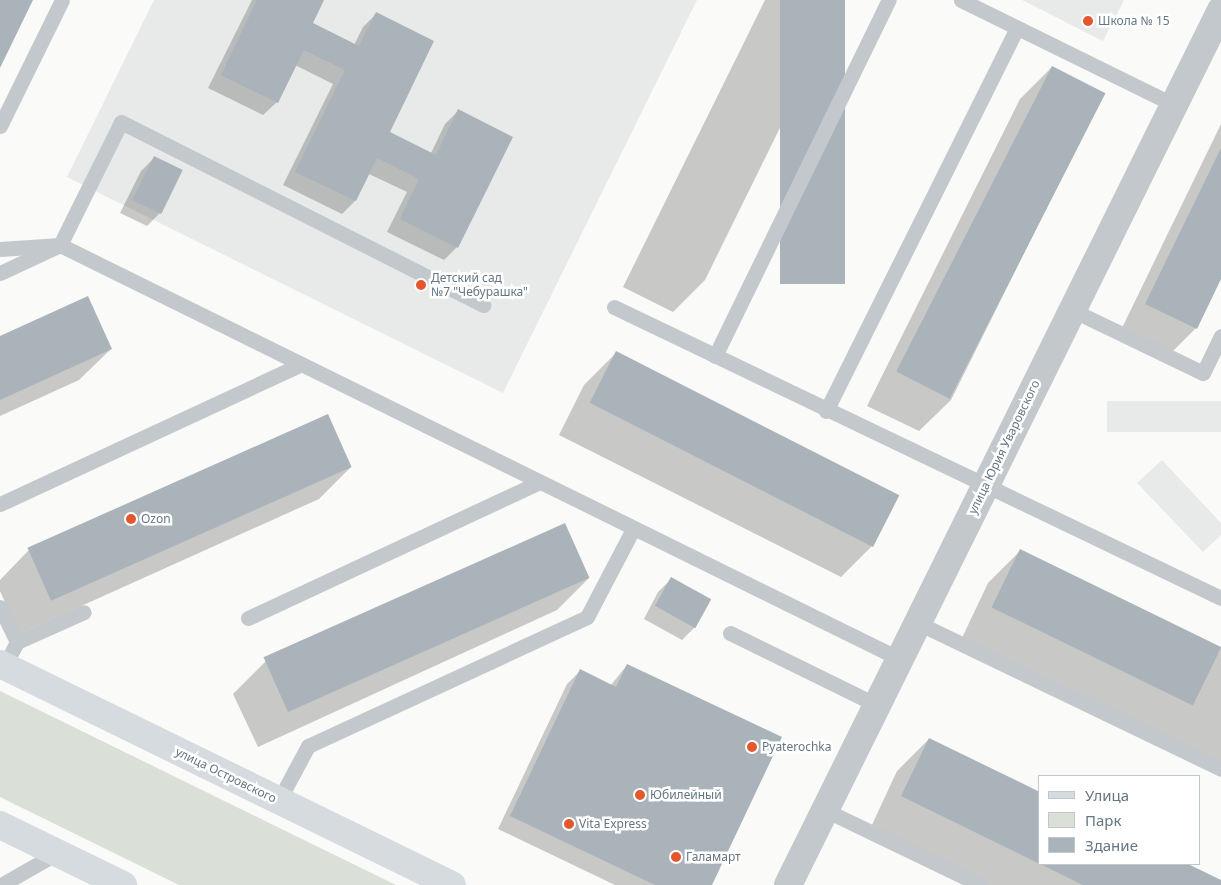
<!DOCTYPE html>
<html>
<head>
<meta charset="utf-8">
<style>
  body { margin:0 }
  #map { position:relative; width:1221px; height:885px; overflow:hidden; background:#fafaf8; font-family:"Noto Sans",sans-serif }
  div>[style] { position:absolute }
  .built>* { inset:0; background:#e8e9e9; transform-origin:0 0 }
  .green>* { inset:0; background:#dadfd7 }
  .shadow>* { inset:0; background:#0003 }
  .building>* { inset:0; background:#aab3b9; transform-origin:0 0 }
  .service>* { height:15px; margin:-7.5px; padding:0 7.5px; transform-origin:7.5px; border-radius:7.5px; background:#c3c8cc }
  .minor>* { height:28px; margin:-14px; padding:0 14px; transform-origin:14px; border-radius:14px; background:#c3c8cc }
  .secondary>* { height:28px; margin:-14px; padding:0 14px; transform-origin:14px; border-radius:14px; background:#d6dbdf }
  .dots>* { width:14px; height:14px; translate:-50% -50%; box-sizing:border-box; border:2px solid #fff; border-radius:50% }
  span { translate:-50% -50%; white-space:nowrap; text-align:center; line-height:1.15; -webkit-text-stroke:5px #fff; paint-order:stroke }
  .poi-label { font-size:12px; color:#657683 }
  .left { translate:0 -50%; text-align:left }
  .street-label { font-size:12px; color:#657683 }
  .legend { position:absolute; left:1038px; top:775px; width:162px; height:90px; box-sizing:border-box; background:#fff; border:1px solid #c1c8cd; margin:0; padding:6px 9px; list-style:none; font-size:15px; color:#657683 }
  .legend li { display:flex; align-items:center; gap:10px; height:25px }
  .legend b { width:25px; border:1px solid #c1c8cd }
</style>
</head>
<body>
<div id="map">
  <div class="built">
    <div style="clip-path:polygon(154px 0,697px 0,503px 393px,67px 177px)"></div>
    <div style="clip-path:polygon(1022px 0,1124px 0,1103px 41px)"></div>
    <div style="left:1221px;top:401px;width:31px;height:114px;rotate:90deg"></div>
    <div style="clip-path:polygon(1162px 460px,1221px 523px,1221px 535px,1203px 552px,1137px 483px)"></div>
  </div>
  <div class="green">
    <div style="clip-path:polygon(0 691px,396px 885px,179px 885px,0 797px)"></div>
  </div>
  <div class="shadow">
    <div style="clip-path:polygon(252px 0,323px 0,311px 23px,354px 45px,363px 27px,376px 14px,388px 132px,431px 153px,445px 124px,458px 111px,457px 247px,444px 260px,387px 232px,407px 192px,369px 174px,355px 201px,342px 214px,283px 185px,333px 84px,295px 65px,277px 102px,263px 115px,208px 88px)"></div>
    <div style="clip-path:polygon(765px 0,843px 0,705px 280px,673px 312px,623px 287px)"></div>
    <div style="clip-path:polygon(1052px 67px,1104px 93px,951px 400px,919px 431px,867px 406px,1020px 99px)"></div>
    <div style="clip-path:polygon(1221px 124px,1221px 276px,1196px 328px,1171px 353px,1122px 328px)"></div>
    <div style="clip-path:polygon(154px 158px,160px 213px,147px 226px,120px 213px,141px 171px)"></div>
    <div style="clip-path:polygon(0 337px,111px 349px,79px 380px,0 416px)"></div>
    <div style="clip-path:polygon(616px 353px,873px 545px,841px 577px,559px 435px,584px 385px)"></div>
    <div style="clip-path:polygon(327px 416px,351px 467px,319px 499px,19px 634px,0 591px,0 580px,28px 551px)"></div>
    <div style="clip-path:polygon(565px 525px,589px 578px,557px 610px,258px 747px,233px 694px,265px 662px)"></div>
    <div style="clip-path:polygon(1020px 551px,1221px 649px,1221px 767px,961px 640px,988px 583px)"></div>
    <div style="clip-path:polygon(671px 579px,710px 599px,696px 626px,682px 640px,644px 619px,658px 592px)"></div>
    <div style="clip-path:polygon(627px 665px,711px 885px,615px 885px,498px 829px,567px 684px,580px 671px,611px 685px)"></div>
    <div style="clip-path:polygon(929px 739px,1040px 864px,1185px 864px,1221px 881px,1221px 885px,986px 885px,870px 829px,897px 771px)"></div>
  </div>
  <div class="building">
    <div style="clip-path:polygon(0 0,33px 0,0 68px)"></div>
    <div style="clip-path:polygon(257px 0,324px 0,313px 23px,359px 46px,376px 12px,434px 41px,390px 132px,436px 155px,458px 109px,513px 137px,458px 248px,400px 219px,419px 179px,377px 158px,356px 201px,295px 172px,345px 70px,304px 50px,278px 103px,221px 75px)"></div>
    <div style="left:780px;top:0;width:65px;height:284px"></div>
    <div style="left:1052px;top:66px;width:60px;height:343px;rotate:27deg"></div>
    <div style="clip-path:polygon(1221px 148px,1221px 279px,1197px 329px,1145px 304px)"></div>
    <div style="left:154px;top:156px;width:32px;height:49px;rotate:26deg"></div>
    <div style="clip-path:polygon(88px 296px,112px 349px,0 400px,0 336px)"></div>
    <div style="left:616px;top:351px;width:318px;height:58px;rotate:27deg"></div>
    <div style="left:328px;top:414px;width:58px;height:329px;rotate:66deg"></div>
    <div style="left:565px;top:523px;width:60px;height:330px;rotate:66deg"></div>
    <div style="left:1020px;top:549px;width:224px;height:65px;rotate:26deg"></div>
    <div style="left:671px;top:577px;width:46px;height:33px;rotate:29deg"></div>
    <div style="clip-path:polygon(627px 664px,782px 737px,712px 885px,655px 885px,510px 816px,580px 669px,616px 687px)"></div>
    <div style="clip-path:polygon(929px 738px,1040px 792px,1040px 864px,1188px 864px,1221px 880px,1221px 885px,1083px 885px,901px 796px)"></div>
  </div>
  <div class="service">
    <div style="left:961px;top:0;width:237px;rotate:26.2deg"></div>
    <div style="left:0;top:126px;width:140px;rotate:-63.8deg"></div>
    <div style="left:0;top:249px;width:60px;rotate:-3.8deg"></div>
    <div style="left:60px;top:245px;width:936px;rotate:26.24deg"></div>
    <div style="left:0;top:273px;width:66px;rotate:-25deg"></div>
    <div style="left:60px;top:245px;width:137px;rotate:-63.6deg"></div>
    <div style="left:121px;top:122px;width:406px;rotate:26.8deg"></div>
    <div style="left:614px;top:307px;width:673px;rotate:25.61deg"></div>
    <div style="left:1072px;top:310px;width:145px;rotate:25.7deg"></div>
    <div style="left:1203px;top:373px;width:41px;rotate:-64.1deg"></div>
    <div style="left:715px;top:356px;width:396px;rotate:-64deg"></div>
    <div style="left:826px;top:411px;width:428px;rotate:-63.5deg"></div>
    <div style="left:0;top:504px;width:331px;rotate:-24.9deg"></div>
    <div style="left:0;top:607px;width:39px;rotate:64deg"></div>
    <div style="left:17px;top:642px;width:27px;rotate:118deg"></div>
    <div style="left:248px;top:618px;width:319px;rotate:-25deg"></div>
    <div style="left:918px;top:623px;width:336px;rotate:25.7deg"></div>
    <div style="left:730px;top:633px;width:164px;rotate:26.1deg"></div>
    <div style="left:17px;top:642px;width:73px;rotate:-24.1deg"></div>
    <div style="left:279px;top:800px;width:61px;rotate:-61.8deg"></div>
    <div style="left:308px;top:746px;width:307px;rotate:-24.8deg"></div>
    <div style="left:587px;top:617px;width:99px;rotate:-62.4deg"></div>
    <div style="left:825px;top:810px;width:173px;rotate:25.7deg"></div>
    <div style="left:1px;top:885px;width:64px;rotate:-29.7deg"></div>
  </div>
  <div class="minor">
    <div style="left:788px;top:885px;width:976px;rotate:-63.67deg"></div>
  </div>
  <div class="secondary">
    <div style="left:0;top:664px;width:503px;rotate:26.06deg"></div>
    <div style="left:0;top:825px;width:137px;rotate:26deg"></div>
  </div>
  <div class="dots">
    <div style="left:1088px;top:21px;background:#e4572e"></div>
    <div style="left:421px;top:285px;background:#e4572e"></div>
    <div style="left:131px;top:519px;background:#e4572e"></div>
    <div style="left:752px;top:747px;background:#e4572e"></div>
    <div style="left:640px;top:795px;background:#e4572e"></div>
    <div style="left:569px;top:824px;background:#e4572e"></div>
    <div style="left:676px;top:857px;background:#e4572e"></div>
  </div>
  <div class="poi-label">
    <span class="left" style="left:1098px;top:21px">Школа № 15</span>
    <span class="left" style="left:431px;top:285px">Детский сад<br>№7 "Чебурашка"</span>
    <span class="left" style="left:141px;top:519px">Ozon</span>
    <span class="left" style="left:762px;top:747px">Pyaterochka</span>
    <span class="left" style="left:650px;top:795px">Юбилейный</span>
    <span class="left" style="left:579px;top:824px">Vita Express</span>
    <span class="left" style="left:686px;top:857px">Галамарт</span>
  </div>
  <div class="street-label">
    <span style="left:1004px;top:447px;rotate:-64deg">улица Юрия Уваровского</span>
    <span style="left:226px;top:775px;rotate:26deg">улица Островского</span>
  </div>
  <ul class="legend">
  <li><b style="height:6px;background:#d6dbdf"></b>Улица</li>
  <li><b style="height:14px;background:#dadfd7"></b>Парк</li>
  <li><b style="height:14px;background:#aab3b9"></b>Здание</li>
  </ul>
</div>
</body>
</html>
